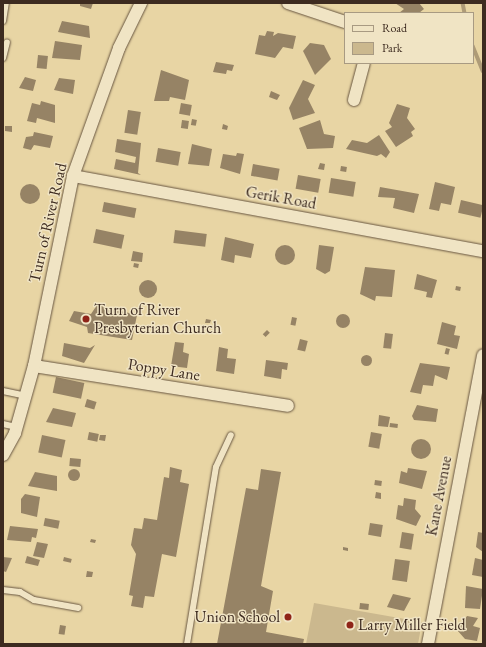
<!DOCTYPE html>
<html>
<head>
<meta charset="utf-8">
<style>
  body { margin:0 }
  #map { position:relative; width:486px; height:647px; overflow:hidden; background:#e8d5a4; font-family:"EB Garamond",serif }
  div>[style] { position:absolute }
  .green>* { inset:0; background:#cbb88e }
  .stream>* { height:3.5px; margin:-1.75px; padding:0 1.75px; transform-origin:1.75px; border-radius:1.75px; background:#ae9b77 }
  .building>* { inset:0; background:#968365; transform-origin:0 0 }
  .round { border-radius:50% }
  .roads { filter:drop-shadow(0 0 1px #685641) drop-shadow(0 0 1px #685641) }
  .service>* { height:6px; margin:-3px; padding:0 3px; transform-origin:3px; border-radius:3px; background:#f0e4c4 }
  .minor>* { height:12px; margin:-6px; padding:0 6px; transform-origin:6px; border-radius:6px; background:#f0e4c4 }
  .dots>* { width:11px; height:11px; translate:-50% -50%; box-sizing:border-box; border:2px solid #f0e4c4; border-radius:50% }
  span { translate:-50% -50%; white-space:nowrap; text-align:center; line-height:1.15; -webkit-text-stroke:3px #f0e4c4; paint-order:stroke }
  .street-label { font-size:16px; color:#3d2b20 }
  .poi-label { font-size:16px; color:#3d2b20 }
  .left { translate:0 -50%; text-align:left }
  .right { translate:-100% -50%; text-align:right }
  .frame { position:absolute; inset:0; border:4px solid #3d2b20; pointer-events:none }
  .legend { position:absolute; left:344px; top:12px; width:130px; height:52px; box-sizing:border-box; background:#f0e4c4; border:1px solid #a89a82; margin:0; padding:5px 7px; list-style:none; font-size:12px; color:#3d2b20 }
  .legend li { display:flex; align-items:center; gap:8px; height:20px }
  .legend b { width:20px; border:1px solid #a89a82 }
</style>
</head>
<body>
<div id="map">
  <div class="green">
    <div style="clip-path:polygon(314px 603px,422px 622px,418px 644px,306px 644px)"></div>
  </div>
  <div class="stream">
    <div style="left:463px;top:3px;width:10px;rotate:79deg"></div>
    <div style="left:473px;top:46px;width:27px;rotate:68deg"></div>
  </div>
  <div class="building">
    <div style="clip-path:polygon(80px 3px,93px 3px,91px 9px,80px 6px)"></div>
    <div style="clip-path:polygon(395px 3px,419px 3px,424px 9px,419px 13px,399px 13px,404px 9px)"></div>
    <div style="clip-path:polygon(62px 21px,89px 26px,90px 38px,58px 32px)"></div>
    <div style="clip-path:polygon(267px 31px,274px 32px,273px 36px,278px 33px,296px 36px,293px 49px,283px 47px,275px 58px,255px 54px,259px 35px,265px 36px)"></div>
    <div style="clip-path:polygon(55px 41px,82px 45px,80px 60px,52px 58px)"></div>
    <div style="clip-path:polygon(310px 43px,324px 45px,331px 59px,315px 75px,303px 51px)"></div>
    <div style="left:38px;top:55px;width:10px;height:13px;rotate:6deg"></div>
    <div style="clip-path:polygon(216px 62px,234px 65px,232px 71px,227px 70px,226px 74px,213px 72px)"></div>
    <div style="clip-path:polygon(161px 70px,189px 80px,185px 100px,170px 97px,169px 101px,154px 101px)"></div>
    <div style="clip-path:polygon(25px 77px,36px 80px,33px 91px,19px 88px)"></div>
    <div style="clip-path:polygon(59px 78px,75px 80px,73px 94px,54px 90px)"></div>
    <div style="clip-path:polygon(303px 80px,315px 85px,308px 99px,315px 113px,293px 120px,289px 108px)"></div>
    <div style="clip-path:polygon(271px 91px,280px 95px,277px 100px,269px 97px)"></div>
    <div style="clip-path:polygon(41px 101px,55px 105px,55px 123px,37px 118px,36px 123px,27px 121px,32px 103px,40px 105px)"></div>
    <div style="left:181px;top:103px;width:11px;height:11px;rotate:10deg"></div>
    <div style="clip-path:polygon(397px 104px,410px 108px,407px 118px,415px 129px,411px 132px,413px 136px,396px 147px,385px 131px,392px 127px,389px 123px)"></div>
    <div style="left:128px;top:110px;width:13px;height:23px;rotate:9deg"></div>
    <div style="left:192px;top:119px;width:5px;height:6px;rotate:11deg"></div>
    <div style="left:182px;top:120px;width:7px;height:8px;rotate:8deg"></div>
    <div style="clip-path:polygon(320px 120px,324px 134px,335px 136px,333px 148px,307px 149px,299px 128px)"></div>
    <div style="clip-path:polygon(223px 124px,228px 126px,227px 130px,222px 129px)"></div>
    <div style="clip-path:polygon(5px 126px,12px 126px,12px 132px,5px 131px)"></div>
    <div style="clip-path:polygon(34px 132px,53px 136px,50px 148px,34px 145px,31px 150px,23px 148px,26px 137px,33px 136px)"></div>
    <div style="clip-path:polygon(379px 135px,390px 152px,386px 158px,381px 154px,377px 156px,346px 149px,352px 140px,367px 143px)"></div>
    <div style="clip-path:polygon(117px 139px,141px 143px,138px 173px,141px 175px,114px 169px,116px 159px,135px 163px,136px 157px,115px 152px)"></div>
    <div style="clip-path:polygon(192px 144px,212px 149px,209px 166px,188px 164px)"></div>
    <div style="left:158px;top:148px;width:23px;height:14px;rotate:10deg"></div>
    <div style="clip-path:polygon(237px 153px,244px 154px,240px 174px,220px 168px,223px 154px,236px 156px)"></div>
    <div style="clip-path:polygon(320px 163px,325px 164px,324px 170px,318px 169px)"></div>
    <div style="left:253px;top:164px;width:27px;height:12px;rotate:10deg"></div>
    <div style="left:341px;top:166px;width:6px;height:5px;rotate:9deg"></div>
    <div style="left:298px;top:175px;width:23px;height:14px;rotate:10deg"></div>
    <div style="left:331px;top:178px;width:25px;height:15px;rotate:9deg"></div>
    <div style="clip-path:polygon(435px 182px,455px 187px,451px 205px,441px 203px,439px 211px,429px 209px)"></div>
    <div class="round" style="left:20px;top:184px;width:20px;height:20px"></div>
    <div style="clip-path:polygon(380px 187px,419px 194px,414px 213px,393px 208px,395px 198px,378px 197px)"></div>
    <div style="left:461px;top:200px;width:23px;height:13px;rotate:13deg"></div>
    <div style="left:104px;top:202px;width:33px;height:10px;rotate:11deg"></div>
    <div style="left:96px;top:229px;width:29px;height:14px;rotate:12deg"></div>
    <div style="left:175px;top:230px;width:32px;height:13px;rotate:7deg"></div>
    <div style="clip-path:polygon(225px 237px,254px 244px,251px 258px,235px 255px,234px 263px,221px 260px)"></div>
    <div style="clip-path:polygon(319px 245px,334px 247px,330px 271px,325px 274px,316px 269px)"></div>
    <div class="round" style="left:275px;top:245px;width:20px;height:20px"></div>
    <div style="clip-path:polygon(133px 251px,143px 253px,142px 262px,131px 261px)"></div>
    <div style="left:134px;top:263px;width:5px;height:4px;rotate:11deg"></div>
    <div style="clip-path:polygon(365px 267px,395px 270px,392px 297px,376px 296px,375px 301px,360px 294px)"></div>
    <div style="clip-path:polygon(417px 274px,437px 280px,432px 298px,426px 297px,427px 292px,414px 289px)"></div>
    <div class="round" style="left:139px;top:280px;width:18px;height:18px"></div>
    <div style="left:456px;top:286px;width:5px;height:4px;rotate:11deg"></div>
    <div style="clip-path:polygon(97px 305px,137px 315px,132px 340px,88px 333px,87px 327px,69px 321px,74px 311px,91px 314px)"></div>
    <div class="round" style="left:336px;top:314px;width:14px;height:14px"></div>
    <div style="left:292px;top:317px;width:5px;height:8px;rotate:11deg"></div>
    <div style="clip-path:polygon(206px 319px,211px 320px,210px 323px,205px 323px)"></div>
    <div style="clip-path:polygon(442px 322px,456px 326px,454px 335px,460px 336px,457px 349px,437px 344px)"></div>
    <div style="left:267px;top:330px;width:4px;height:6px;rotate:45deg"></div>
    <div style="left:385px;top:333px;width:8px;height:15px;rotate:7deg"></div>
    <div style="left:300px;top:339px;width:8px;height:11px;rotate:14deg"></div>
    <div style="clip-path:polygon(175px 342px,184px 343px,183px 352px,189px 354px,187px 368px,171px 366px)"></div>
    <div style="clip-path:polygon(64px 343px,90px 348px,95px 345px,84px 363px,62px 356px)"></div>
    <div style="clip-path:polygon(219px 347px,228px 349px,227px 358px,236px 359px,234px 374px,216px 371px)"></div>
    <div style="left:446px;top:348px;width:4px;height:6px;rotate:14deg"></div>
    <div class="round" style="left:360.5px;top:354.5px;width:11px;height:11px"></div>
    <div style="clip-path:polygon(266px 360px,288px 363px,287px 370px,282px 369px,281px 379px,264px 376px)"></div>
    <div style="clip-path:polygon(420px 363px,450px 367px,447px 380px,435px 375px,433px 386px,423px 385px,421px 394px,410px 392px)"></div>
    <div style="left:56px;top:377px;width:29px;height:16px;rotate:12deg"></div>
    <div style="left:87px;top:399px;width:10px;height:8px;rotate:17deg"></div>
    <div style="clip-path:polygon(417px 405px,438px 409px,436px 422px,414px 420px,412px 416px)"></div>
    <div style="clip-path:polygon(53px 408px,76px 413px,72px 427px,46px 422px)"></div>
    <div style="clip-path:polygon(379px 415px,390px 417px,388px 427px,378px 426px)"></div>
    <div style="left:390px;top:423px;width:8px;height:4px;rotate:7deg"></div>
    <div style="left:89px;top:432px;width:10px;height:8px;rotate:11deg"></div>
    <div style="left:371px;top:432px;width:11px;height:15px;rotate:10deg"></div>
    <div style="left:42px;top:435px;width:24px;height:18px;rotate:12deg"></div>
    <div style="clip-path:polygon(100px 435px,106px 435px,105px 441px,99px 440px)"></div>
    <div class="round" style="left:411px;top:439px;width:20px;height:20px"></div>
    <div style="left:70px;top:458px;width:11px;height:8px;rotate:5deg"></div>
    <div style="clip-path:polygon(170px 467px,182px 470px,180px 482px,189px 484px,176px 557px,162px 554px,154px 597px,145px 596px,143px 608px,131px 606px,133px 596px,129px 595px,136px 554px,131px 545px,134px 528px,142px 529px,144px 518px,157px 520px,164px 477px,169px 478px)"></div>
    <div style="clip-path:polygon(408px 468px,427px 471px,422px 489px,399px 483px,401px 471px,407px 473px)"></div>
    <div class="round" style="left:68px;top:469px;width:12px;height:12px"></div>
    <div style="clip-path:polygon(261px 469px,281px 472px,261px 586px,273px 591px,266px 632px,304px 639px,303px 644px,217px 644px,246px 488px,258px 490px)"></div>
    <div style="clip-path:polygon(35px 472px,57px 476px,57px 491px,28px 486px)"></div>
    <div style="left:375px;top:480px;width:7px;height:5px;rotate:8deg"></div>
    <div style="clip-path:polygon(376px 492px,381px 493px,381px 499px,375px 498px)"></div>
    <div style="clip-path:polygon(25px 494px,40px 497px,37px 517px,21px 513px,21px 499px)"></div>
    <div style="clip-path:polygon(404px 498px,416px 500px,415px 509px,421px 516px,416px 526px,396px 519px,398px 505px,403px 506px)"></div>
    <div style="left:45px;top:518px;width:15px;height:8px;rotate:11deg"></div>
    <div style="left:370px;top:523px;width:13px;height:12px;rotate:9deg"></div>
    <div style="clip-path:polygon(10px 526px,38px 529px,36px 538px,32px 537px,31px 542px,7px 540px)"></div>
    <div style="left:402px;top:532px;width:12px;height:16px;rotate:9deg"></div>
    <div style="clip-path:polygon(478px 532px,483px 533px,483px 552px,476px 547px)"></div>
    <div style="clip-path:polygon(91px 539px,96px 540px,95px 543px,90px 542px)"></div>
    <div style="clip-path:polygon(37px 542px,48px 544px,44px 558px,33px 556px)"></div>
    <div style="clip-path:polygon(343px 547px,348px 548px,348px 551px,343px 550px)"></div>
    <div style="clip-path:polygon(27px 556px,40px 560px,38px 566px,25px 563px)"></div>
    <div style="clip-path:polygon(3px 557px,12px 558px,6px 572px,3px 571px)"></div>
    <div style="left:64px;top:557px;width:8px;height:4px;rotate:14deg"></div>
    <div style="clip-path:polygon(475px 558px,483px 560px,483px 577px,472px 575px)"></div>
    <div style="left:395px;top:559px;width:15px;height:21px;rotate:8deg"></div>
    <div style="clip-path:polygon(87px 571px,93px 572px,92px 577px,86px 577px)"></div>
    <div style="clip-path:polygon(466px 586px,483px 589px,480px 609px,465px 608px)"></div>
    <div style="clip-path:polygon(393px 594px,411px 598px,404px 611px,387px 607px)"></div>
    <div style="left:360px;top:603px;width:9px;height:6px;rotate:6deg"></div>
    <div style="clip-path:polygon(467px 616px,478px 618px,473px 626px,480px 628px,477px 641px,465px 639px,457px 630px)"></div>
    <div style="left:60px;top:625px;width:6px;height:9px;rotate:9deg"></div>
  </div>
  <div class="roads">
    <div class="service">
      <div style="left:3px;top:21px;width:18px;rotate:-81deg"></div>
      <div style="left:3px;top:58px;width:16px;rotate:-76deg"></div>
      <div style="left:3px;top:391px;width:24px;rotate:12deg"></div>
      <div style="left:3px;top:424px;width:13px;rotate:13deg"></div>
      <div style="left:3px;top:590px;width:17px;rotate:7deg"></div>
      <div style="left:20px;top:592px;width:16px;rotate:30deg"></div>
      <div style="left:34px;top:600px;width:45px;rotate:10.3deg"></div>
      <div style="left:187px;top:644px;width:179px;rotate:-80.7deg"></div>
      <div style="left:216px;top:467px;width:35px;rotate:-65deg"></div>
    </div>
    <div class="minor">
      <div style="left:288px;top:3px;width:60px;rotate:18.4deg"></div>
      <div style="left:354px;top:100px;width:38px;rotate:-75deg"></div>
      <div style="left:73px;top:176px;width:417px;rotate:10.4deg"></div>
      <div style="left:34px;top:366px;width:257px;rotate:8.9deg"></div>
      <div style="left:3px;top:455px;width:25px;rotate:-61deg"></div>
      <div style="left:15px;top:433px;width:70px;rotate:-74.2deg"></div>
      <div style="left:34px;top:366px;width:194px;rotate:-78.4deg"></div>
      <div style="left:73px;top:176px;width:136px;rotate:-70.2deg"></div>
      <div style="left:119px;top:48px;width:50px;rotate:-63.9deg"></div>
      <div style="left:428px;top:644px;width:294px;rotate:-79.2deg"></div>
    </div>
  </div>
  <div class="dots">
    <div style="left:86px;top:319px;background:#8f2418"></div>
    <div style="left:288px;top:617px;background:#8f2418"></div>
    <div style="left:350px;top:625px;background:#8f2418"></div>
  </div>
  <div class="street-label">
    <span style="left:281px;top:198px;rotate:10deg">Gerik Road</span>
    <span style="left:48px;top:223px;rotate:-77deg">Turn of River Road</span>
    <span style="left:164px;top:370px;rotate:9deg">Poppy Lane</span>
    <span style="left:439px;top:496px;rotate:-79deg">Kane Avenue</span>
  </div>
  <div class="poi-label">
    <span class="left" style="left:94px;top:319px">Turn of River<br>Presbyterian Church</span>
    <span class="right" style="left:280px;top:617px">Union School</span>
    <span class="left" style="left:358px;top:625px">Larry Miller Field</span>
  </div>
  <div class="frame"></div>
  <ul class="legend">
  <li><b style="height:5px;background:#f0e4c4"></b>Road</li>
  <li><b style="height:11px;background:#cbb88e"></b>Park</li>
  </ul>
</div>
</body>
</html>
